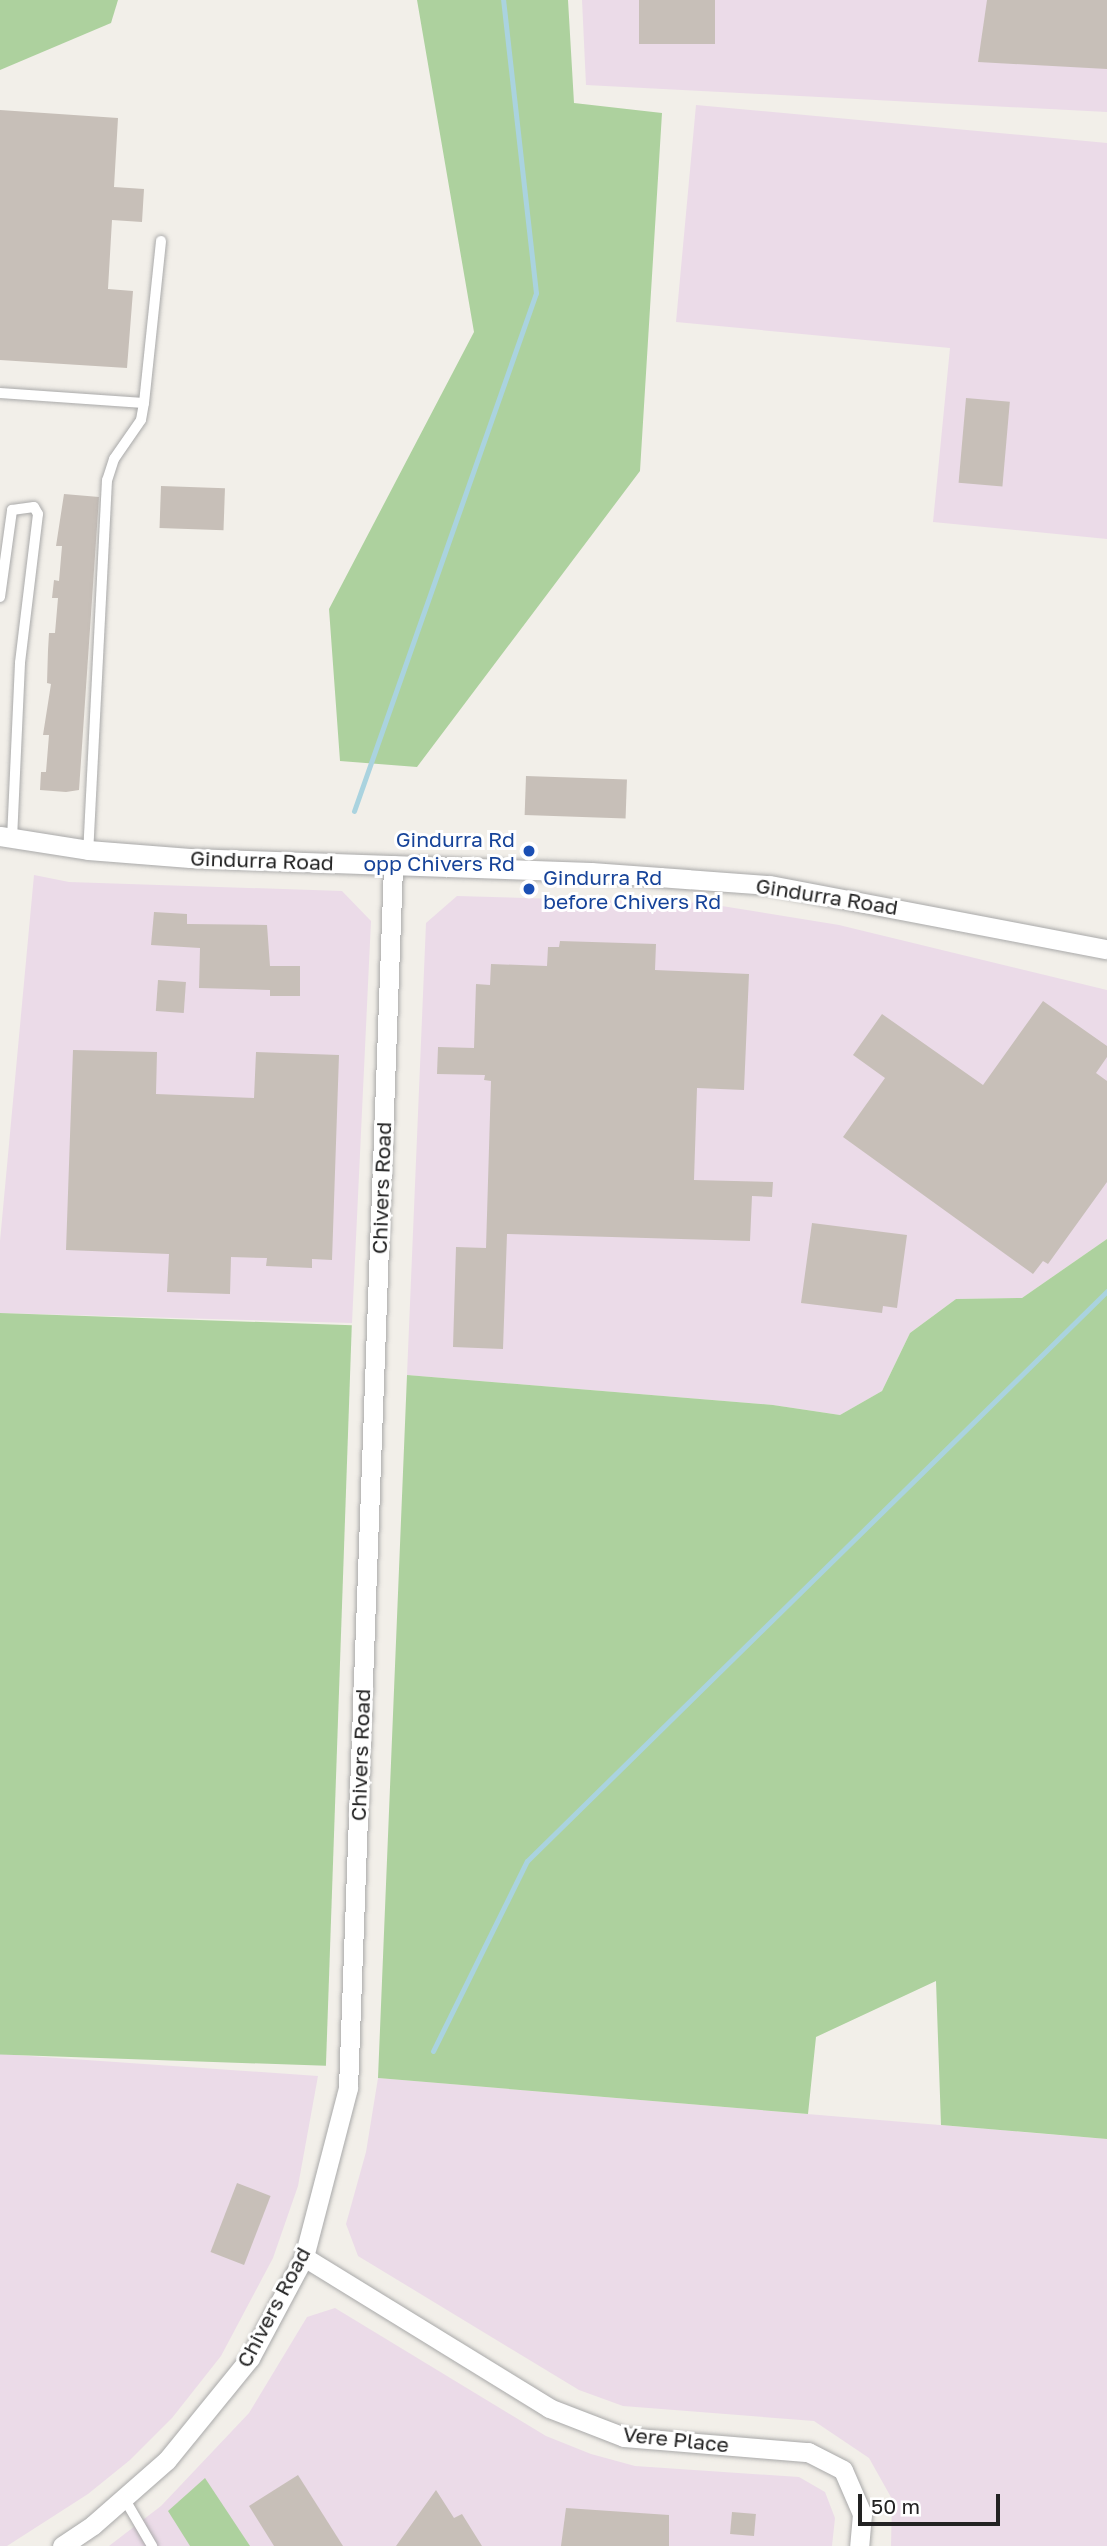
<!DOCTYPE html>
<html>
<head>
<meta charset="utf-8">
<style>
  body { margin:0 }
  #map { position:relative; width:1107px; height:2546px; overflow:hidden; background:#f2efe9; font-family:"Golos Text",sans-serif }
  div>[style] { position:absolute }
  .industrial>* { inset:0; background:#ebdbe8 }
  .forest>* { inset:0; background:#add19e; transform-origin:0 0 }
  .stream>* { height:5px; margin:-2.5px; padding:0 2.5px; transform-origin:2.5px; border-radius:2.5px; background:#aad3df }
  .building>* { inset:0; background:#c7bfb8; transform-origin:0 0 }
  .roads { filter:drop-shadow(0 0 2px #a9a9a9) drop-shadow(0 0 2px #a9a9a9) }
  .lane>* { height:10px; margin:-5px; padding:0 5px; transform-origin:5px; border-radius:5px; background:#fff }
  .street>* { height:19px; margin:-9.5px; padding:0 9.5px; transform-origin:9.5px; border-radius:9.5px; background:#fff }
  .dots>* { width:19px; height:19px; translate:-50% -50%; box-sizing:border-box; border:4px solid #fff; border-radius:50% }
  span { translate:-50% -50%; white-space:nowrap; text-align:center; line-height:1.15; -webkit-text-stroke:6px #fff; paint-order:stroke }
  .transit-label { font-size:21px; color:#164399 }
  .right { translate:-100% -50%; text-align:right }
  .left { translate:0 -50%; text-align:left }
  .street-label { font-size:21px; color:#222 }
  .scale { position:absolute; left:858px; top:2494px; width:142px; height:32px; box-sizing:border-box; border:4px solid #222; border-top:0; padding-left:9px; font-size:21px; line-height:24px; white-space:nowrap; color:#222; -webkit-text-stroke:5px #fff; paint-order:stroke }
</style>
</head>
<body>
<div id="map">
  <div class="industrial">
    <div style="clip-path:polygon(582px 0,1107px 0,1107px 112px,586px 85px)"></div>
    <div style="clip-path:polygon(696px 105px,1107px 143px,1107px 539px,933px 522px,950px 348px,676px 322px)"></div>
    <div style="clip-path:polygon(34px 875px,69px 882px,342px 891px,371px 921px,352px 1323px,0 1313px,0 1241px)"></div>
    <div style="clip-path:polygon(457px 896px,703px 903px,839px 925px,1107px 990px,1107px 1239px,1022px 1298px,956px 1299px,910px 1333px,882px 1391px,840px 1415px,773px 1405px,407px 1375px,426px 923px)"></div>
    <div style="clip-path:polygon(0 2054px,318px 2076px,298px 2186px,273px 2258px,221px 2356px,172px 2418px,130px 2460px,88px 2494px,7px 2546px,0 2546px)"></div>
    <div style="clip-path:polygon(378px 2078px,1107px 2139px,1107px 2546px,891px 2546px,892px 2499px,869px 2458px,814px 2421px,623px 2406px,579px 2390px,358px 2256px,346px 2224px,366px 2152px)"></div>
    <div style="clip-path:polygon(335px 2308px,546px 2436px,591px 2454px,635px 2466px,799px 2477px,825px 2492px,835px 2518px,832px 2546px,109px 2546px,161px 2506px,249px 2413px,307px 2317px)"></div>
  </div>
  <div class="forest">
    <div style="clip-path:polygon(0 0,118px 0,111px 23px,0 70px)"></div>
    <div style="clip-path:polygon(417px 0,568px 0,574px 103px,662px 113px,640px 471px,417px 767px,340px 761px,329px 609px,474px 332px)"></div>
    <div style="clip-path:polygon(1107px 1239px,1107px 2139px,941px 2125px,936px 1981px,816px 2037px,808px 2114px,378px 2078px,407px 1375px,773px 1405px,840px 1415px,882px 1391px,910px 1333px,956px 1299px,1022px 1298px)"></div>
    <div style="left:0;top:1313px;width:352px;height:741px;rotate:2deg"></div>
    <div style="clip-path:polygon(205px 2478px,250px 2546px,190px 2546px,168px 2511px)"></div>
  </div>
  <div class="stream">
    <div style="left:354px;top:811px;width:549px;rotate:-70.64deg"></div>
    <div style="left:536px;top:293px;width:295px;rotate:-96.4deg"></div>
    <div style="left:433px;top:2051px;width:212px;rotate:-63.7deg"></div>
    <div style="left:527px;top:1861px;width:813px;rotate:-44.5deg"></div>
  </div>
  <div class="building">
    <div style="left:639px;top:0;width:76px;height:44px"></div>
    <div style="clip-path:polygon(987px 0,1107px 0,1107px 69px,978px 62px)"></div>
    <div style="clip-path:polygon(0 110px,118px 118px,114px 187px,144px 189px,142px 222px,112px 220px,108px 289px,133px 291px,127px 368px,0 360px)"></div>
    <div style="left:966px;top:398px;width:44px;height:85px;rotate:5deg"></div>
    <div style="left:161px;top:486px;width:64px;height:42px;rotate:2deg"></div>
    <div style="clip-path:polygon(64px 494px,99px 497px,79px 790px,66px 792px,40px 790px,41px 772px,46px 772px,49px 735px,43px 735px,51px 684px,47px 683px,48px 650px,49px 633px,55px 633px,58px 598px,52px 598px,54px 580px,59px 581px,62px 546px,56px 546px)"></div>
    <div style="left:526px;top:776px;width:101px;height:39px;rotate:2deg"></div>
    <div style="clip-path:polygon(154px 912px,187px 914px,187px 924px,267px 925px,270px 966px,300px 966px,300px 996px,270px 996px,270px 990px,199px 988px,200px 948px,151px 945px)"></div>
    <div style="clip-path:polygon(560px 941px,656px 944px,655px 970px,749px 974px,744px 1090px,697px 1088px,694px 1180px,773px 1182px,772px 1197px,752px 1196px,750px 1241px,507px 1234px,503px 1349px,453px 1347px,456px 1247px,486px 1248px,491px 1081px,484px 1080px,485px 1075px,437px 1074px,438px 1047px,474px 1048px,476px 984px,490px 985px,491px 964px,547px 966px,548px 947px,559px 947px)"></div>
    <div style="left:158px;top:980px;width:28px;height:31px;rotate:4deg"></div>
    <div style="clip-path:polygon(1043px 1001px,1107px 1046px,1107px 1057px,1096px 1073px,1107px 1081px,1107px 1182px,1048px 1264px,1043px 1261px,1033px 1274px,843px 1137px,885px 1078px,853px 1055px,882px 1014px,983px 1085px)"></div>
    <div style="clip-path:polygon(73px 1050px,157px 1052px,156px 1094px,254px 1098px,256px 1052px,339px 1055px,332px 1260px,312px 1259px,312px 1268px,266px 1266px,267px 1258px,231px 1257px,230px 1294px,167px 1292px,169px 1254px,66px 1250px)"></div>
    <div style="clip-path:polygon(812px 1223px,907px 1235px,897px 1308px,883px 1306px,882px 1313px,801px 1303px)"></div>
    <div style="left:237px;top:2183px;width:36px;height:74px;rotate:21deg"></div>
    <div style="clip-path:polygon(298px 2475px,343px 2546px,274px 2546px,249px 2506px)"></div>
    <div style="clip-path:polygon(436px 2490px,454px 2518px,462px 2514px,482px 2546px,396px 2546px)"></div>
    <div style="clip-path:polygon(566px 2508px,669px 2515px,669px 2546px,561px 2546px)"></div>
    <div style="left:732px;top:2512px;width:24px;height:22px;rotate:5deg"></div>
  </div>
  <div class="roads">
    <div class="lane">
      <div style="left:0;top:393px;width:144px;rotate:4deg"></div>
      <div style="left:144px;top:403px;width:17px;rotate:100deg"></div>
      <div style="left:141px;top:420px;width:47px;rotate:124.7deg"></div>
      <div style="left:114px;top:459px;width:22px;rotate:108deg"></div>
      <div style="left:107px;top:480px;width:370px;rotate:92.9deg"></div>
      <div style="left:144px;top:403px;width:163px;rotate:-84deg"></div>
      <div style="left:0;top:597px;width:88px;rotate:-82.1deg"></div>
      <div style="left:12px;top:510px;width:22px;rotate:-8deg"></div>
      <div style="left:34px;top:507px;width:8px;rotate:60deg"></div>
      <div style="left:38px;top:514px;width:150px;rotate:96.9deg"></div>
      <div style="left:20px;top:663px;width:175px;rotate:92.6deg"></div>
      <div style="left:124px;top:2498px;width:56px;rotate:59.7deg"></div>
    </div>
    <div class="street">
      <div style="left:0;top:836px;width:89px;rotate:9deg"></div>
      <div style="left:88px;top:850px;width:102px;rotate:4.5deg"></div>
      <div style="left:190px;top:858px;width:401px;rotate:2deg"></div>
      <div style="left:591px;top:872px;width:179px;rotate:4.2deg"></div>
      <div style="left:770px;top:885px;width:343px;rotate:10.8deg"></div>
      <div style="left:304px;top:2257px;width:288px;rotate:31.6deg"></div>
      <div style="left:549px;top:2408px;width:80px;rotate:21.1deg"></div>
      <div style="left:624px;top:2437px;width:185px;rotate:4.7deg"></div>
      <div style="left:808px;top:2452px;width:39px;rotate:27deg"></div>
      <div style="left:843px;top:2470px;width:48px;rotate:66.6deg"></div>
      <div style="left:862px;top:2514px;width:32px;rotate:95deg"></div>
      <div style="left:62px;top:2546px;width:37px;rotate:-34deg"></div>
      <div style="left:93px;top:2525px;width:98px;rotate:-41.3deg"></div>
      <div style="left:167px;top:2460px;width:132px;rotate:-50.9deg"></div>
      <div style="left:250px;top:2358px;width:115px;rotate:-61.9deg"></div>
      <div style="left:304px;top:2257px;width:175px;rotate:-75.4deg"></div>
      <div style="left:348px;top:2088px;width:1224px;rotate:-87.89deg"></div>
    </div>
  </div>
  <div class="dots">
    <div style="left:529px;top:851px;background:#1a4fb4"></div>
    <div style="left:529px;top:889px;background:#1a4fb4"></div>
  </div>
  <div class="transit-label">
    <span class="right" style="left:515px;top:851px">Gindurra Rd<br>opp Chivers Rd</span>
    <span class="left" style="left:543px;top:889px">Gindurra Rd<br>before Chivers Rd</span>
  </div>
  <div class="street-label">
    <span style="left:262px;top:860px;rotate:2deg">Gindurra Road</span>
    <span style="left:827px;top:896px;rotate:9deg">Gindurra Road</span>
    <span style="left:381px;top:1188px;rotate:-88deg">Chivers Road</span>
    <span style="left:360px;top:1755px;rotate:-88deg">Chivers Road</span>
    <span style="left:273px;top:2307px;rotate:-62deg">Chivers Road</span>
    <span style="left:676px;top:2439px;rotate:6deg">Vere Place</span>
  </div>
  <div class="scale">50 m</div>
</div>
</body>
</html>
